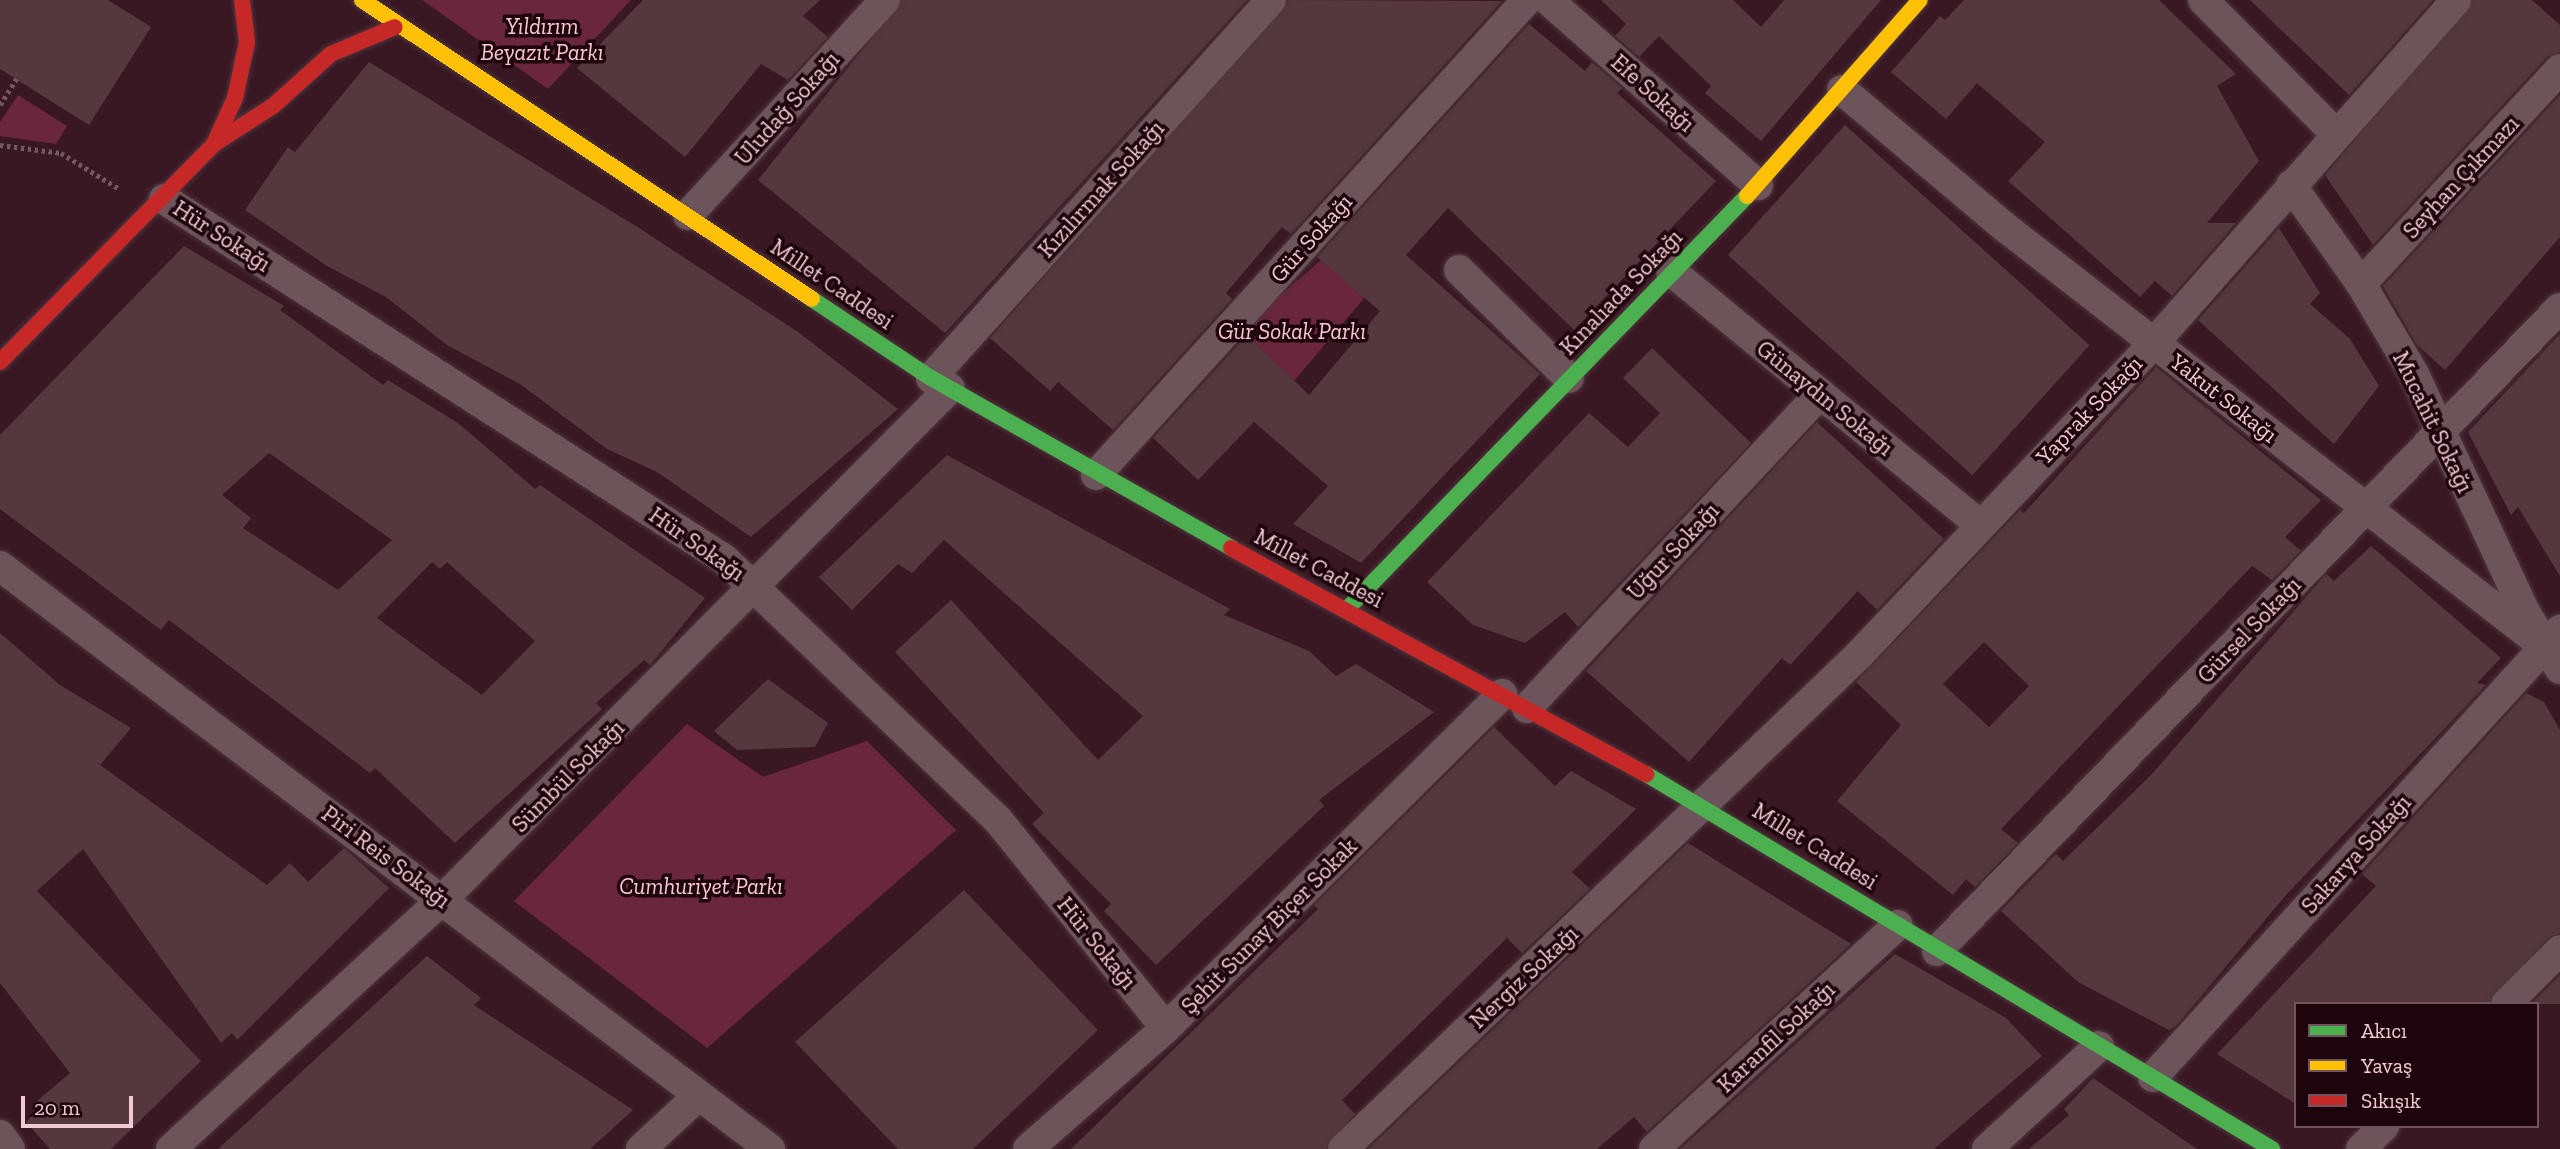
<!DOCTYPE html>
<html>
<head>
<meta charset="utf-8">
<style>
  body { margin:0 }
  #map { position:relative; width:2560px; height:1149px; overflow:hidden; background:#391824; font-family:"Zilla Slab",serif }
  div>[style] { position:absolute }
  .green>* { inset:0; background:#6a263c }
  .building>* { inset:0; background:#54383e; transform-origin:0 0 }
  .path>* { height:4.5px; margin-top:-2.25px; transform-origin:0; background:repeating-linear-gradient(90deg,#705960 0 3.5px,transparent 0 7px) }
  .roads { filter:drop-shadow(0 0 2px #4f363e) drop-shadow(0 0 2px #4f363e) }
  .street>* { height:30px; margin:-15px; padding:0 15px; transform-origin:15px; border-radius:15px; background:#6d545b }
  .fast>* { height:16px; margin:-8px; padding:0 8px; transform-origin:8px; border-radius:8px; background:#4caf50 }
  .slow>* { height:16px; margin:-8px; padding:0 8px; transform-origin:8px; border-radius:8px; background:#ffc107 }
  .jam>* { height:16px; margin:-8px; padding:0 8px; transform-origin:8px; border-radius:8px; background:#c62828 }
  span { translate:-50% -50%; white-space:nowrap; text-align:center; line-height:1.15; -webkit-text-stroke:7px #1e050d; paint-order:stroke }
  .park-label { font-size:23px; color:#f9c8d3; font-style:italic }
  .street-label { font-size:23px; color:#f1cad3 }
  .legend { position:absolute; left:2294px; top:1002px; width:245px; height:126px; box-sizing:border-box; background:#1e050d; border:2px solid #72545c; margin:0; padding:9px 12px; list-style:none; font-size:21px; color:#f1cad3 }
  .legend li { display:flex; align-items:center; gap:14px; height:35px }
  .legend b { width:35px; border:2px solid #72545c }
  .scale { position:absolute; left:21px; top:1096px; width:112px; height:32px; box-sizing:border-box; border:4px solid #f1cad3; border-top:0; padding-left:9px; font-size:21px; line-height:24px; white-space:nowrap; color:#f1cad3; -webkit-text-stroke:5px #1e050d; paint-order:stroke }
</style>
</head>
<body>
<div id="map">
  <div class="green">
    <div style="clip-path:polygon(422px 0,631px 0,548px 89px)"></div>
    <div style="clip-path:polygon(18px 95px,67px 126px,56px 144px,0 136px,0 122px)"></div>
    <div style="clip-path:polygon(1321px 260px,1365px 297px,1294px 381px,1241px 329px)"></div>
    <div style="clip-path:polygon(687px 724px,763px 777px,867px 741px,956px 830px,707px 1048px,514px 901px)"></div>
  </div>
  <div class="building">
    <div style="clip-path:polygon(0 0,108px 0,151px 27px,89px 125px,0 69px)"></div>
    <div style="clip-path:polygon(643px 0,820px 0,803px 16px,828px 37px,788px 80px,761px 64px,685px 157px,577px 68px)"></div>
    <div style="clip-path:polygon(902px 0,1247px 0,945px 333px,758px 180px)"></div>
    <div style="clip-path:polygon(1288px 0,1502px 1px,1291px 234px,1282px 227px,1226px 293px,1232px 299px,1113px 430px,1058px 382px,1050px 391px,990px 338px)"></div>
    <div style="clip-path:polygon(1601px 0,1733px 0,1761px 27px,1784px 0,1881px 0,1761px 141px,1705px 93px,1711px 86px,1659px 36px,1639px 57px,1615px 36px,1626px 24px)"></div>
    <div style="clip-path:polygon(1964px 0,2159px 0,2236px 74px,2217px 86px,2259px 161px,2207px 223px,2236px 223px,2172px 296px,2155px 281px,2140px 297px,2008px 181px,2045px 142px,1977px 83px,1946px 119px,1891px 72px,1940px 16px,1945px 20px)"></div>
    <div style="clip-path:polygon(2250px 0,2433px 0,2349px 95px)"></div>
    <div style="clip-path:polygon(2473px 0,2532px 0,2560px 25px,2560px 52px,2547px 57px,2373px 245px,2325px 175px)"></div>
    <div style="clip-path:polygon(1529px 24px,1585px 71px,1592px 62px,1622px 88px,1617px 93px,1716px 181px,1574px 330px,1448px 208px,1406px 255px,1540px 374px,1361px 563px,1293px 524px,1328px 486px,1254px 422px,1198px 480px,1153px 438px,1247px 335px,1309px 395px,1380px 311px,1317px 257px)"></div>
    <div style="clip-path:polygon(369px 62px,642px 230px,798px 332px,898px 409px,751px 537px,657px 472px,607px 449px,520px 384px,447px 345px,386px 297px,327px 266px,245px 210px,288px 147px,295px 152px)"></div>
    <div style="clip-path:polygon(2560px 95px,2560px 237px,2445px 370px,2417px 345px,2383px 286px)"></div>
    <div style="left:1845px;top:125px;width:329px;height:175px;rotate:42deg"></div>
    <div style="clip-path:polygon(2279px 228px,2320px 293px,2310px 304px,2350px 339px,2379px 386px,2334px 444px,2198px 320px)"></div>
    <div style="clip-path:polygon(evenodd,184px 246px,284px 306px,280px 310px,383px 385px,388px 380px,458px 423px,535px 489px,540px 485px,705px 598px,650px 665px,644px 660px,596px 703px,602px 709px,455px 843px,375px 768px,370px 773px,169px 620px,161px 630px,0 509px,0 435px,184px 246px,269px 453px,392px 540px,338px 590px,243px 528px,251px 518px,222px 495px,269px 453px,184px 246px,432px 562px,440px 569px,447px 562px,535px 641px,482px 695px,377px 618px,432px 562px)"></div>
    <div style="clip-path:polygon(2560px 334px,2560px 576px,2518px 507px,2511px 515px,2468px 432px)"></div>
    <div style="clip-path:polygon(1652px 348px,1751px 443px,1578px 627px,1565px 612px,1525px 643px,1473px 625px,1427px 582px,1589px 413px,1628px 447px,1660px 413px,1623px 378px)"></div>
    <div style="clip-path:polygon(evenodd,2156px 367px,2321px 500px,2285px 537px,2301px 551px,2272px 580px,2252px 566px,2001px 829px,2018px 843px,1975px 887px,1966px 879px,1953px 895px,1837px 801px,1901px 725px,1856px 682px,2020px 510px,2024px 513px,2156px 367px,1984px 642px,2029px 686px,1989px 727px,1943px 684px,1984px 642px)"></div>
    <div style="clip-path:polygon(1817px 422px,1944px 539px,1877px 610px,1858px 591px,1790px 665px,1782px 658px,1689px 762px,1586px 671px)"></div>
    <div style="clip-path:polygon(947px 455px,1230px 609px,1224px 615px,1309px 651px,1336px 676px,1356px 664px,1434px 712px,1319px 800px,1324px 806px,1156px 965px,1104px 911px,1111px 904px,1032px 824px,1044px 813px,895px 652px,951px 600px,1098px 760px,1143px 716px,944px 540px,912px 573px,898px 564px,852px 610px,819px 577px)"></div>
    <div style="clip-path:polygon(2371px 546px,2501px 658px,2477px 683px,2486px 685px,2286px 895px,2177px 1025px,2169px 1030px,2078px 982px,2001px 911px,2056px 854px,2063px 861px,2151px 775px,2326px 574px,2334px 581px)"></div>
    <div style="clip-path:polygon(0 633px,60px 685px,131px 728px,100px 765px,267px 885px,290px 863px,308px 882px,344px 848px,389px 888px,237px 1040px,232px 1033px,221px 1043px,83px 849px,37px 891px,201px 1061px,111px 1149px,50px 1149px,26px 1122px,42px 1107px,37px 1101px,70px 1073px,0 983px)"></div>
    <div style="clip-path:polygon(768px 679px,828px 723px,815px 747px,737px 750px,714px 731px)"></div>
    <div style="clip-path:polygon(2526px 693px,2544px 702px,2560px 730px,2560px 933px,2548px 938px,2489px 1004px,2296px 1004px,2296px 1104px,2217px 1054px,2376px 886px,2362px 874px)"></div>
    <div style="clip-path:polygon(1494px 727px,1555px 786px,1571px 771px,1636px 809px,1572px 872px,1590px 889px,1522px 953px,1507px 938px,1342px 1100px,1355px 1114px,1326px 1149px,1071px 1149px,1318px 909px,1314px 905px)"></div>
    <div style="clip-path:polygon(1688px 843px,1851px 944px,1647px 1132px,1634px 1117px,1597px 1149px,1368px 1149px)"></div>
    <div style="clip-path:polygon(964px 890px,1098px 1030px,973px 1149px,898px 1149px,795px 1042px)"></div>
    <div style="clip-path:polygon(1895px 954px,2006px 1018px,2042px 1056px,1934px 1149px,1680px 1149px)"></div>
    <div style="clip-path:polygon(427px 956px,481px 998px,474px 1005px,633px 1110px,590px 1149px,218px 1149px)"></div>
    <div style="clip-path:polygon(2560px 975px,2560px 1004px,2531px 1004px)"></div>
    <div style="clip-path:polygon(2093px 1078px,2197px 1149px,2029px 1149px,2069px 1115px,2064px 1109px)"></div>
  </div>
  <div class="path">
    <div style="left:0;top:105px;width:31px;rotate:-58deg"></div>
    <div style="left:0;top:145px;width:62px;rotate:7.5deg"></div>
    <div style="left:61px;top:153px;width:67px;rotate:31.6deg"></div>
  </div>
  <div class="roads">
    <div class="street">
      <div style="left:1548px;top:0;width:280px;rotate:41.4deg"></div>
      <div style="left:2203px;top:0;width:186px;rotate:45.2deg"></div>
      <div style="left:1842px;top:90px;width:214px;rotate:40.1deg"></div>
      <div style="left:2006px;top:228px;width:681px;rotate:37.85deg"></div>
      <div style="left:2291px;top:185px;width:121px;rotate:54.7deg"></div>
      <div style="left:2361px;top:284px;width:104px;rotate:59.5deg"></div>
      <div style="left:2414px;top:374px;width:263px;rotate:65deg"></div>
      <div style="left:2525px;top:612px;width:67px;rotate:58.4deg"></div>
      <div style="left:164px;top:199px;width:666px;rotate:32.74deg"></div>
      <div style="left:724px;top:559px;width:378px;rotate:43.6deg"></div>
      <div style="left:998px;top:820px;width:267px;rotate:51.1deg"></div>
      <div style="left:688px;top:215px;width:292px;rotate:-47.5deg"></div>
      <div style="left:1459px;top:270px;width:154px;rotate:44.5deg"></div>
      <div style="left:1671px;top:271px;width:399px;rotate:39.4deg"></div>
      <div style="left:2361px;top:284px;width:293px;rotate:-47.2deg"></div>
      <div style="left:931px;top:378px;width:508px;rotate:-48.03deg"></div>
      <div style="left:1096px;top:475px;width:641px;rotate:-47.78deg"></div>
      <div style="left:0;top:566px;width:966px;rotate:37.13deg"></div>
      <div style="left:1527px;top:708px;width:429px;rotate:-47deg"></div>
      <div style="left:1937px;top:951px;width:895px;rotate:-45.91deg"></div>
      <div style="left:2506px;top:1004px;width:76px;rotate:-45deg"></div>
      <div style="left:2153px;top:1077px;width:605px;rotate:-47.68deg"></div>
      <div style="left:0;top:1135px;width:17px;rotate:54deg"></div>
      <div style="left:171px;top:1149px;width:368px;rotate:-42.6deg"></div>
      <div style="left:442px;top:900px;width:721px;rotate:-45.22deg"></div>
      <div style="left:641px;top:1149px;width:78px;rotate:-42.9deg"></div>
      <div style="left:1028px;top:1149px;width:184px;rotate:-41.2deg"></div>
      <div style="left:1166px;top:1028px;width:474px;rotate:-44.8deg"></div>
      <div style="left:1343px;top:1149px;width:713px;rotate:-43.75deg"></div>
      <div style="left:1858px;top:656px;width:431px;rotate:-46.6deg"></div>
      <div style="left:2154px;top:343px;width:457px;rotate:-48.6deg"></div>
      <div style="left:1654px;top:1149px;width:331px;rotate:-42.6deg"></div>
      <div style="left:1987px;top:1149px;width:152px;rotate:-42.6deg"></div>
      <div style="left:2361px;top:1149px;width:33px;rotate:-45deg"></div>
    </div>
    <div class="fast">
      <div style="left:812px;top:299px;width:143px;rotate:33.6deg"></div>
      <div style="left:931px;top:378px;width:345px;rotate:29.5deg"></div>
      <div style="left:1347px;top:609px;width:575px;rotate:-45.92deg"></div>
      <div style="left:1646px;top:774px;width:730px;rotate:30.92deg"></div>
    </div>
    <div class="slow">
      <div style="left:362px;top:0;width:540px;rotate:33.6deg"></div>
      <div style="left:1747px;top:196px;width:261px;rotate:-48.6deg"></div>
    </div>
    <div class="jam">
      <div style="left:214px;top:144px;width:51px;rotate:-65.5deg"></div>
      <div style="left:235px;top:98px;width:57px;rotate:-77.9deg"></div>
      <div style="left:247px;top:42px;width:42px;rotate:-96.8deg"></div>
      <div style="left:0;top:362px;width:305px;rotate:-45.5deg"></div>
      <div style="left:214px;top:144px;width:70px;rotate:-32.8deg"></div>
      <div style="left:273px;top:106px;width:78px;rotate:-41.9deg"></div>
      <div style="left:331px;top:54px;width:69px;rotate:-22.9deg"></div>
      <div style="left:1231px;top:548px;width:473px;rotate:28.6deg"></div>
    </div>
  </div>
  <div class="park-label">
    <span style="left:542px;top:39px">Yıldırım<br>Beyazıt Parkı</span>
    <span style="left:1292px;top:331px">Gür Sokak Parkı</span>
    <span style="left:701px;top:886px">Cumhuriyet Parkı</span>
  </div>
  <div class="street-label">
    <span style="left:1653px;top:93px;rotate:42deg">Efe Sokağı</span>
    <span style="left:787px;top:108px;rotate:-48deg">Uludağ Sokağı</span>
    <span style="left:2461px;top:177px;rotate:-47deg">Seyhan Çıkmazı</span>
    <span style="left:1101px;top:189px;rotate:-48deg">Kızılırmak Sokağı</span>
    <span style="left:222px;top:236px;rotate:33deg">Hür Sokağı</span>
    <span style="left:1311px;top:238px;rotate:-48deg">Gür Sokağı</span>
    <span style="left:832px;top:284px;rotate:34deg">Millet Caddesi</span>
    <span style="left:1621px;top:292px;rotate:-46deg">Kınalıada Sokağı</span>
    <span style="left:1825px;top:398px;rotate:39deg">Günaydın Sokağı</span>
    <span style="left:2224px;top:398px;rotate:38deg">Yakut Sokağı</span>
    <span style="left:2089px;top:410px;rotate:-46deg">Yaprak Sokağı</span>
    <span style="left:2433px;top:422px;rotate:64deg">Mucahit Sokağı</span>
    <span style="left:697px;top:544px;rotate:35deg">Hür Sokağı</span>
    <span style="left:1673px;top:551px;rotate:-47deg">Uğur Sokağı</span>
    <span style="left:1319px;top:568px;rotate:28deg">Millet Caddesi</span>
    <span style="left:2249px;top:630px;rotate:-46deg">Gürsel Sokağı</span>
    <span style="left:568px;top:776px;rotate:-45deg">Sümbül Sokağı</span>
    <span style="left:1815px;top:846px;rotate:32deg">Millet Caddesi</span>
    <span style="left:2356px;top:854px;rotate:-48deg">Sakarya Sokağı</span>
    <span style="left:386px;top:857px;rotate:37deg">Piri Reis Sokağı</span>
    <span style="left:1269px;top:926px;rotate:-45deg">Şehit Sunay Biçer Sokak</span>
    <span style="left:1097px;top:943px;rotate:51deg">Hür Sokağı</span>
    <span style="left:1524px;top:977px;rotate:-43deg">Nergiz Sokağı</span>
    <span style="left:1776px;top:1037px;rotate:-43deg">Karanfil Sokağı</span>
  </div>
  <ul class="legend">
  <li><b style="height:9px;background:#4caf50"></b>Akıcı</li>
  <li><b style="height:9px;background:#ffc107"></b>Yavaş</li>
  <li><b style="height:9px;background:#c62828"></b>Sıkışık</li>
  </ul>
  <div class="scale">20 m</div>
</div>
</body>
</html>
